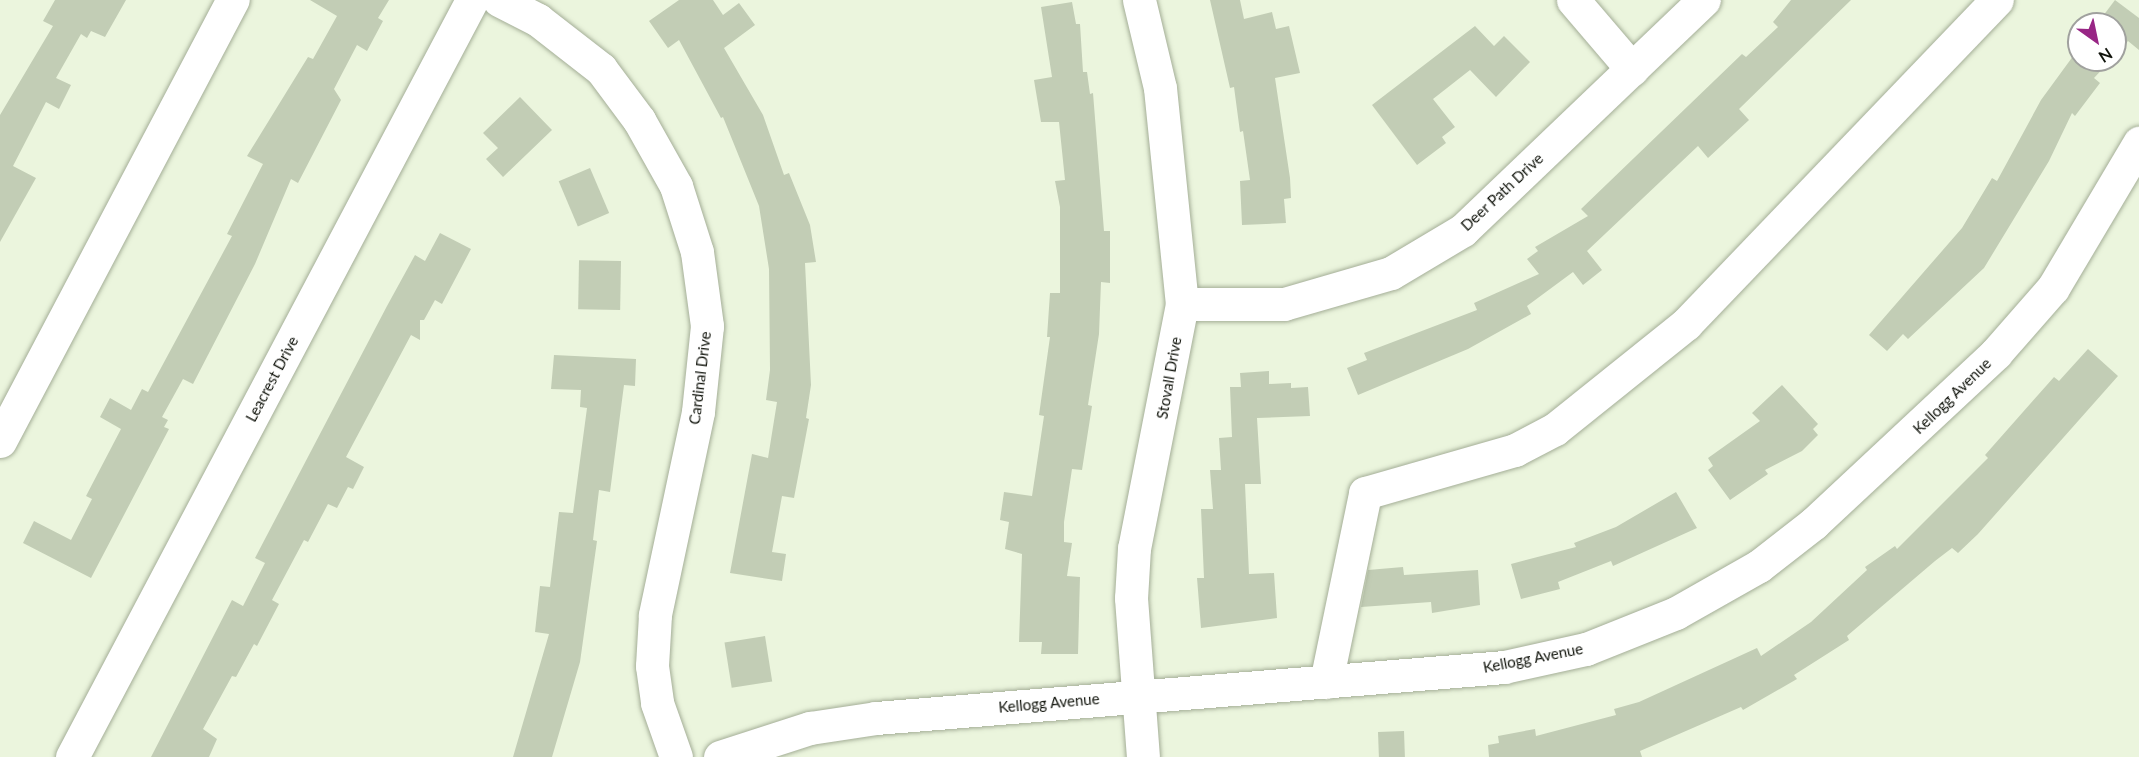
<!DOCTYPE html>
<html>
<head>
<meta charset="utf-8">
<style>
  body { margin:0 }
  #map { position:relative; width:2139px; height:757px; overflow:hidden; background:#ebf5dd; font-family:Lato,sans-serif }
  div>[style] { position:absolute }
  .building>* { inset:0; background:#c2cdb5; transform-origin:0 0 }
  .roads { filter:drop-shadow(0 0 2px #a4ae97) drop-shadow(0 0 2px #a4ae97) }
  .minor>* { height:33px; margin:-16.5px; padding:0 16.5px; transform-origin:16.5px; border-radius:16.5px; background:#fff }
  span { translate:-50% -50%; white-space:nowrap; text-align:center; line-height:1.15; -webkit-text-stroke:5px #fff; paint-order:stroke }
  .street-label { font-size:15px; color:#11140c }
  .north { position:absolute; left:2067px; top:12px; width:60px; height:60px; box-sizing:border-box; background:#fff; border:2px solid #a0a19e; border-radius:50%; rotate:147deg; font-size:16px; font-weight:700; line-height:24px; text-align:center; color:#11140c }
  .north::after { content:''; display:block; margin:auto; width:21px; height:27px; background:#982685; clip-path:polygon(50% 0,100% 100%,50% 72%,0 100%) }
</style>
</head>
<body>
<div id="map">
  <div class="building">
    <div style="clip-path:polygon(55px 0,126px 0,105px 37px,91px 31px,87px 38px,81px 34px,56px 78px,71px 85px,59px 109px,46px 102px,13px 166px,36px 178px,0 242px,0 115px,53px 26px,43px 21px)"></div>
    <div style="clip-path:polygon(310px 0,389px 0,378px 18px,383px 21px,367px 51px,357px 45px,334px 89px,341px 100px,298px 183px,291px 179px,255px 264px,193px 384px,183px 379px,162px 417px,168px 420px,164px 427px,169px 429px,91px 578px,23px 543px,34px 521px,71px 540px,92px 499px,86px 496px,121px 429px,100px 417px,110px 398px,131px 410px,142px 389px,148px 392px,232px 236px,227px 234px,263px 164px,247px 156px,308px 57px,313px 59px,337px 16px)"></div>
    <div style="clip-path:polygon(679px 0,713px 0,723px 15px,739px 3px,755px 25px,724px 48px,763px 115px,784px 175px,789px 173px,810px 225px,816px 262px,805px 263px,811px 385px,806px 418px,809px 419px,794px 498px,782px 496px,772px 552px,786px 554px,782px 581px,730px 573px,752px 454px,768px 458px,777px 402px,766px 400px,770px 370px,769px 269px,759px 206px,723px 117px,721px 118px,679px 40px,668px 48px,649px 21px)"></div>
    <div style="clip-path:polygon(1210px 0,1240px 0,1244px 19px,1272px 12px,1276px 29px,1289px 26px,1300px 73px,1275px 78px,1290px 178px,1291px 198px,1284px 199px,1286px 223px,1242px 225px,1240px 181px,1250px 180px,1243px 131px,1240px 132px,1234px 87px,1230px 88px)"></div>
    <div style="clip-path:polygon(1791px 0,1851px 0,1739px 109px,1749px 120px,1708px 158px,1698px 146px,1587px 251px,1602px 270px,1583px 285px,1573px 272px,1527px 306px,1531px 314px,1468px 349px,1358px 395px,1347px 368px,1367px 360px,1364px 353px,1477px 310px,1474px 303px,1539px 274px,1527px 259px,1538px 251px,1535px 247px,1588px 216px,1581px 209px,1742px 54px,1746px 57px,1778px 27px,1773px 22px)"></div>
    <div style="clip-path:polygon(2115px 0,2139px 18px,2139px 50px,2128px 41px,2115px 55px,2115px 24px,2097px 24px)"></div>
    <div style="clip-path:polygon(1072px 2px,1076px 24px,1080px 24px,1083px 72px,1087px 72px,1090px 94px,1093px 93px,1104px 231px,1110px 231px,1110px 283px,1101px 282px,1099px 334px,1088px 405px,1092px 406px,1082px 470px,1072px 469px,1064px 522px,1064px 542px,1072px 543px,1067px 576px,1080px 577px,1078px 654px,1041px 654px,1042px 642px,1019px 642px,1022px 554px,1005px 549px,1009px 522px,1000px 520px,1004px 492px,1032px 496px,1044px 416px,1039px 415px,1050px 337px,1047px 337px,1050px 293px,1060px 293px,1060px 207px,1055px 181px,1065px 180px,1059px 122px,1041px 122px,1034px 80px,1052px 77px,1041px 7px)"></div>
    <div style="clip-path:polygon(1475px 26px,1494px 46px,1504px 36px,1530px 62px,1496px 97px,1470px 70px,1433px 99px,1455px 127px,1442px 137px,1446px 143px,1417px 165px,1372px 105px)"></div>
    <div style="clip-path:polygon(2079px 48px,2079px 60px,2111px 60px,2094px 78px,2100px 83px,2075px 116px,2072px 113px,2049px 161px,1984px 268px,1908px 339px,1903px 334px,1887px 351px,1869px 335px,1962px 228px,1992px 178px,1997px 181px,2041px 100px)"></div>
    <div style="clip-path:polygon(520px 97px,552px 130px,503px 177px,486px 159px,498px 148px,483px 133px)"></div>
    <div style="left:590px;top:168px;width:49px;height:34px;rotate:67deg"></div>
    <div style="clip-path:polygon(440px 233px,471px 249px,442px 304px,435px 300px,424px 320px,420px 320px,420px 340px,411px 335px,346px 457px,364px 467px,353px 489px,348px 487px,337px 508px,328px 504px,308px 542px,304px 540px,272px 600px,279px 604px,257px 646px,254px 644px,236px 677px,232px 676px,203px 729px,217px 739px,209px 757px,151px 757px,232px 600px,243px 606px,265px 563px,255px 558px,387px 306px,415px 255px,425px 261px)"></div>
    <div style="left:621px;top:261px;width:49px;height:42px;rotate:91deg"></div>
    <div style="clip-path:polygon(2088px 349px,2118px 376px,1978px 534px,1958px 553px,1952px 548px,1935px 561px,1847px 636px,1849px 640px,1794px 675px,1797px 679px,1743px 710px,1741px 707px,1640px 751px,1642px 757px,1489px 757px,1488px 745px,1499px 743px,1498px 736px,1535px 729px,1536px 736px,1616px 715px,1614px 709px,1639px 702px,1757px 648px,1761px 656px,1811px 622px,1867px 570px,1865px 567px,1895px 546px,1897px 549px,1988px 458px,1985px 455px,2054px 377px,2059px 381px)"></div>
    <div style="clip-path:polygon(554px 355px,636px 359px,635px 386px,624px 385px,610px 492px,599px 490px,593px 540px,597px 541px,580px 662px,552px 757px,513px 757px,549px 634px,535px 632px,540px 586px,550px 587px,559px 512px,573px 513px,587px 408px,580px 407px,581px 390px,551px 389px)"></div>
    <div style="clip-path:polygon(1269px 371px,1269px 384px,1291px 383px,1291px 388px,1308px 387px,1310px 416px,1257px 418px,1261px 484px,1245px 484px,1249px 574px,1274px 573px,1277px 618px,1201px 628px,1197px 578px,1204px 578px,1201px 509px,1213px 509px,1210px 470px,1221px 470px,1219px 438px,1232px 437px,1230px 387px,1241px 387px,1240px 373px)"></div>
    <div style="clip-path:polygon(1782px 385px,1818px 424px,1813px 429px,1818px 435px,1802px 451px,1765px 470px,1768px 474px,1730px 500px,1708px 470px,1713px 466px,1708px 458px,1760px 421px,1752px 413px)"></div>
    <div style="clip-path:polygon(1676px 492px,1697px 528px,1613px 566px,1611px 561px,1558px 582px,1560px 589px,1521px 599px,1511px 564px,1576px 547px,1574px 543px,1616px 527px)"></div>
    <div style="clip-path:polygon(1403px 567px,1404px 575px,1478px 570px,1480px 605px,1432px 613px,1431px 602px,1361px 607px,1368px 570px)"></div>
    <div style="left:765px;top:636px;width:46px;height:41px;rotate:81deg"></div>
    <div style="left:1404px;top:731px;width:26px;height:26px;rotate:88deg"></div>
  </div>
  <div class="roads">
    <div class="minor">
      <div style="left:499px;top:0;width:44px;rotate:27.1deg"></div>
      <div style="left:538px;top:20px;width:80px;rotate:37.9deg"></div>
      <div style="left:601px;top:69px;width:64px;rotate:53.3deg"></div>
      <div style="left:639px;top:120px;width:76px;rotate:60.7deg"></div>
      <div style="left:676px;top:186px;width:69px;rotate:72.3deg"></div>
      <div style="left:697px;top:252px;width:75px;rotate:82.3deg"></div>
      <div style="left:707px;top:326px;width:86px;rotate:96deg"></div>
      <div style="left:698px;top:412px;width:208px;rotate:102deg"></div>
      <div style="left:655px;top:615px;width:51px;rotate:93.4deg"></div>
      <div style="left:652px;top:666px;width:37px;rotate:82deg"></div>
      <div style="left:657px;top:703px;width:57px;rotate:70.6deg"></div>
      <div style="left:1139px;top:0;width:90px;rotate:76.6deg"></div>
      <div style="left:1160px;top:88px;width:217px;rotate:84.2deg"></div>
      <div style="left:1182px;top:304px;width:249px;rotate:101.1deg"></div>
      <div style="left:1134px;top:548px;width:50px;rotate:93.4deg"></div>
      <div style="left:1131px;top:598px;width:159px;rotate:85.7deg"></div>
      <div style="left:1573px;top:0;width:91px;rotate:49.5deg"></div>
      <div style="left:1182px;top:304px;width:102px"></div>
      <div style="left:1284px;top:304px;width:111px;rotate:-16.2deg"></div>
      <div style="left:1391px;top:273px;width:84px;rotate:-30.8deg"></div>
      <div style="left:1463px;top:230px;width:333px;rotate:-43.7deg"></div>
      <div style="left:0;top:441px;width:499px;rotate:-62.2deg"></div>
      <div style="left:1326px;top:682px;width:193px;rotate:-78.3deg"></div>
      <div style="left:1365px;top:493px;width:156px;rotate:-16deg"></div>
      <div style="left:1515px;top:450px;width:45px;rotate:-27.7deg"></div>
      <div style="left:1555px;top:429px;width:168px;rotate:-38.7deg"></div>
      <div style="left:1686px;top:324px;width:449px;rotate:-46.2deg"></div>
      <div style="left:72px;top:757px;width:856px;rotate:-62.15deg"></div>
      <div style="left:720px;top:757px;width:95px;rotate:-17.9deg"></div>
      <div style="left:810px;top:728px;width:67px;rotate:-8.6deg"></div>
      <div style="left:876px;top:718px;width:630px;rotate:-4.64deg"></div>
      <div style="left:1504px;top:667px;width:84px;rotate:-12.4deg"></div>
      <div style="left:1586px;top:649px;width:97px;rotate:-21.8deg"></div>
      <div style="left:1676px;top:613px;width:95px;rotate:-29.5deg"></div>
      <div style="left:1759px;top:566px;width:70px;rotate:-38deg"></div>
      <div style="left:1814px;top:523px;width:249px;rotate:-43deg"></div>
      <div style="left:1996px;top:353px;width:86px;rotate:-48.8deg"></div>
      <div style="left:2053px;top:288px;width:169px;rotate:-59.3deg"></div>
    </div>
  </div>
  <div class="street-label">
    <span style="left:1502px;top:192px;rotate:-43deg">Deer Path Drive</span>
    <span style="left:700px;top:378px;rotate:-83deg">Cardinal Drive</span>
    <span style="left:1169px;top:378px;rotate:-80deg">Stovall Drive</span>
    <span style="left:272px;top:379px;rotate:-62deg">Leacrest Drive</span>
    <span style="left:1952px;top:396px;rotate:-44deg">Kellogg Avenue</span>
    <span style="left:1533px;top:658px;rotate:-11deg">Kellogg Avenue</span>
    <span style="left:1049px;top:703px;rotate:-5deg">Kellogg Avenue</span>
  </div>
  <div class="north">N</div>
</div>
</body>
</html>
